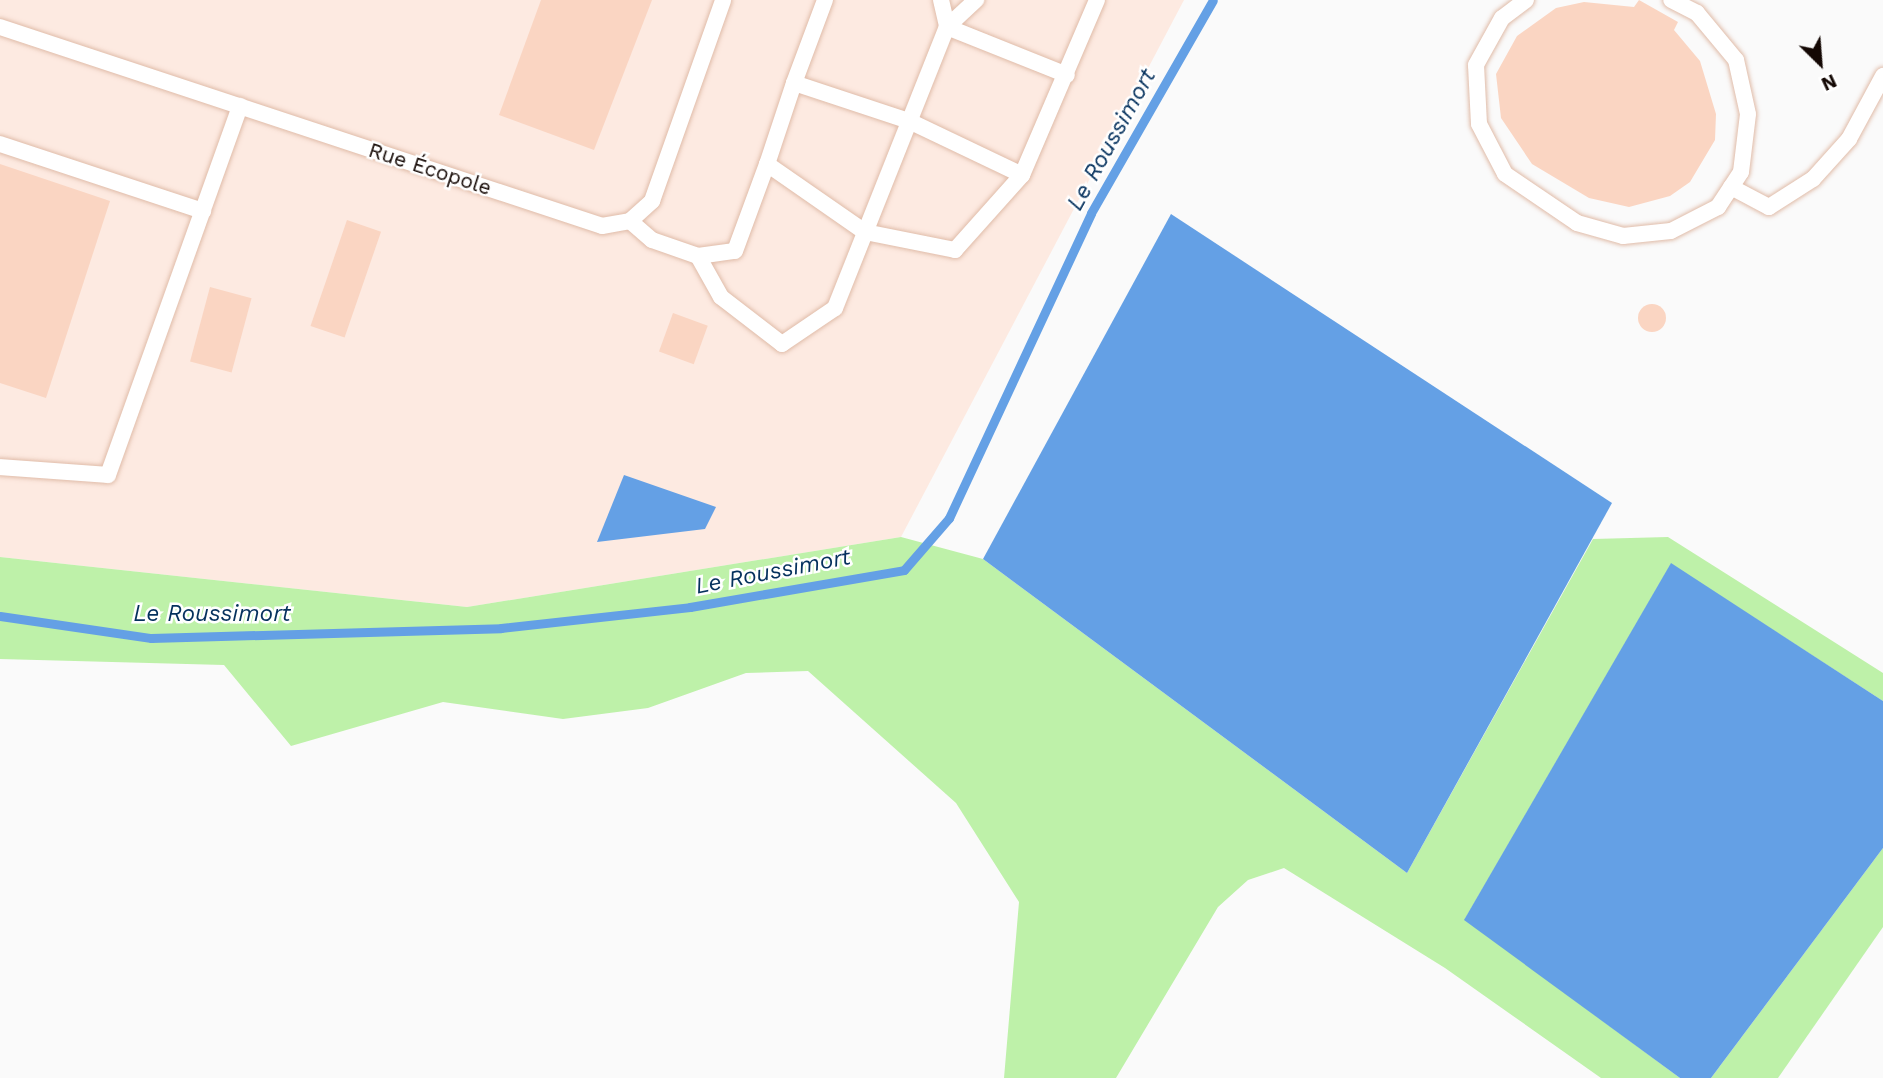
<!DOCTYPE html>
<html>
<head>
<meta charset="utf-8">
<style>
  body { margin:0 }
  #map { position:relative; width:1883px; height:1078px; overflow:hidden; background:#fafafa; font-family:"Work Sans",sans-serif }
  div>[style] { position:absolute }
  .built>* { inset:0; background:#fdeae1 }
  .green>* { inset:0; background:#bef1a9 }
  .water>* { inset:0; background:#64a0e5 }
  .stream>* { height:9px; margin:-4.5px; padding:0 4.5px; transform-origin:4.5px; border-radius:4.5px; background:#64a0e5 }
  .building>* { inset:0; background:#fad5c2; transform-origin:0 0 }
  .round { border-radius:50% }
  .roads { filter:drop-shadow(0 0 2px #e0bca9) drop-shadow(0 0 2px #e0bca9) }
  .lane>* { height:16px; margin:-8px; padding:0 8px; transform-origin:8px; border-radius:8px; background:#fff }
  span { translate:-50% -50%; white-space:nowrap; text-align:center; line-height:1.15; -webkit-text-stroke:5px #fff; paint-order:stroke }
  .street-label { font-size:21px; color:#140804 }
  .water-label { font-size:23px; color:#05315d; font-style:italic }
  .north { position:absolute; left:1785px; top:28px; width:70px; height:70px; -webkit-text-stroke:5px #fff; paint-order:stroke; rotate:155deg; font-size:19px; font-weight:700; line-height:28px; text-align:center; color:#140804 }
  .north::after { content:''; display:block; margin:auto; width:24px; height:32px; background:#140804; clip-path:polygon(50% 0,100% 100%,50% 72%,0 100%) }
</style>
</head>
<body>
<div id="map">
  <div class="built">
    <div style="clip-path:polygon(0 0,1184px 0,901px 537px,467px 607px,0 557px)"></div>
  </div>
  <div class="green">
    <div style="clip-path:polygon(901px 537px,983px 559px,1407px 873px,1593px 539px,1668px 537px,1883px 673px,1883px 701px,1671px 564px,1465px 919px,1680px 1078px,1601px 1078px,1445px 968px,1284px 868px,1248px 880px,1218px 907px,1116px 1078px,1004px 1078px,1019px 902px,956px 803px,808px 671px,746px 673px,648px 708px,563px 719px,443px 702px,291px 746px,224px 665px,0 659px,0 557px,467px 607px)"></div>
    <div style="clip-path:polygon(1883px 848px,1883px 927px,1778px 1078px,1711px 1078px)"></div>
  </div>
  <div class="water">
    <div style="clip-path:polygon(1171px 214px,1612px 503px,1407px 873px,983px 559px)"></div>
    <div style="clip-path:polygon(624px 475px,716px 507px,705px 529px,597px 542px)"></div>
    <div style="clip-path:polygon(1671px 563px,1883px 701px,1883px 848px,1711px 1078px,1680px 1078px,1464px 920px)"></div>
  </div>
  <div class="stream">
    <div style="left:0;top:616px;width:153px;rotate:8.3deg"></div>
    <div style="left:151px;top:638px;width:350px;rotate:-1.6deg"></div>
    <div style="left:501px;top:628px;width:190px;rotate:-6.3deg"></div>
    <div style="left:690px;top:607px;width:217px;rotate:-9.8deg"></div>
    <div style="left:904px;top:570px;width:69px;rotate:-49.1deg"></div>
    <div style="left:949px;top:518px;width:336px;rotate:-65deg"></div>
    <div style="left:1091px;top:213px;width:245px;rotate:-60.2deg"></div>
  </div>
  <div class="building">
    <div style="clip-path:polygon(541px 0,652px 0,594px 150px,499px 115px)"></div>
    <div style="clip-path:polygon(1639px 0,1678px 22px,1674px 30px,1700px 61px,1716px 114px,1715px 140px,1690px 182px,1670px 196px,1629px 207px,1589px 198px,1532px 164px,1501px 118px,1496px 74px,1517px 36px,1556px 8px,1584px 2px,1634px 7px)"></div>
    <div style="clip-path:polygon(0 164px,110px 201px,46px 398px,0 383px)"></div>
    <div style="left:347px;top:220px;width:36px;height:112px;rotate:19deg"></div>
    <div style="left:210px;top:287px;width:43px;height:77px;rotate:15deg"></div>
    <div class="round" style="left:1638px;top:304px;width:28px;height:28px"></div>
    <div style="left:673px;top:313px;width:37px;height:41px;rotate:20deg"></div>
  </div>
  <div class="roads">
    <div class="lane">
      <div style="left:825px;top:0;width:89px;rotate:110.5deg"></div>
      <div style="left:794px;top:83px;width:121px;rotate:18.3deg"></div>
      <div style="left:909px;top:121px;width:125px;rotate:25.5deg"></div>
      <div style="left:1022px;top:175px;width:190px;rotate:-66.8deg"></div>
      <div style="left:941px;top:0;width:28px;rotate:77deg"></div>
      <div style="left:1526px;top:0;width:30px;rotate:143deg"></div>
      <div style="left:1502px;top:18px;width:54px;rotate:119deg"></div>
      <div style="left:1476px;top:65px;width:59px;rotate:87.1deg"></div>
      <div style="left:1479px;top:124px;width:56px;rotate:62.5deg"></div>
      <div style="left:1505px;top:174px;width:87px;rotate:34.2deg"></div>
      <div style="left:1577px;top:223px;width:48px;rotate:15.8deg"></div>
      <div style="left:1623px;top:236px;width:48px;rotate:-5.9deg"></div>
      <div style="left:1671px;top:231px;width:53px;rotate:-27.1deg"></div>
      <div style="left:1718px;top:207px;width:42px;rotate:-56.7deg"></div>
      <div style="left:1741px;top:172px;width:58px;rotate:-83.1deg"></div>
      <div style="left:1748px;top:114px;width:55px;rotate:-102.5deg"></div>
      <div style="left:1736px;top:60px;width:61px;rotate:-129.7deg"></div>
      <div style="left:1697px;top:13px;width:29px;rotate:-153deg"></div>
      <div style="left:0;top:27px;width:634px;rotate:18.29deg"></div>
      <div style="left:602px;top:226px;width:28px;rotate:-10deg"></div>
      <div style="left:630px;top:221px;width:30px;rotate:-42deg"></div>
      <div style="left:652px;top:201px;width:213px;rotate:-70.5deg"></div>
      <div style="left:947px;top:27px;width:129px;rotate:21.8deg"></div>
      <div style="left:794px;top:83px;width:85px;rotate:108.4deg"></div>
      <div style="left:767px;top:164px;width:119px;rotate:34.8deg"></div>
      <div style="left:865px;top:232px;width:92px;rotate:11.3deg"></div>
      <div style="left:955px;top:250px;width:101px;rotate:-48.2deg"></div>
      <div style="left:0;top:144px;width:214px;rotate:18.3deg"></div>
      <div style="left:1731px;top:187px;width:43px;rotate:27.8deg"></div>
      <div style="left:1769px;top:207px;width:52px;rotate:-32.5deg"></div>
      <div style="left:1813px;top:179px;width:54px;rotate:-48deg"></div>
      <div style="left:1849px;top:139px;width:72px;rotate:-61.6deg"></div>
      <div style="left:630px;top:221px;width:29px;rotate:41deg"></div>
      <div style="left:652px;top:240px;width:49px;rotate:19.2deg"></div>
      <div style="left:698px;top:256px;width:47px;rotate:60.7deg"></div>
      <div style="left:721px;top:297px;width:77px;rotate:37.6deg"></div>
      <div style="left:782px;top:344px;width:64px;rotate:-34.2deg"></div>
      <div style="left:835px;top:308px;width:302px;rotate:-68.3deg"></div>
      <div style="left:947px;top:27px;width:40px;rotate:-43deg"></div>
      <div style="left:698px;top:256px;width:37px;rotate:-8deg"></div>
      <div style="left:735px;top:251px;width:93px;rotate:-69.8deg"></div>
      <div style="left:0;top:467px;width:108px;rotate:4.2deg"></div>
      <div style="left:108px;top:475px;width:392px;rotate:-70.3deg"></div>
    </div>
  </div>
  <div class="street-label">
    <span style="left:430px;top:169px;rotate:18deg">Rue Écopole</span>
  </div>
  <div class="water-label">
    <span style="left:1112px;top:140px;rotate:-61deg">Le Roussimort</span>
    <span style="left:773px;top:572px;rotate:-11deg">Le Roussimort</span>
    <span style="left:212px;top:614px">Le Roussimort</span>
  </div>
  <div class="north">N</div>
</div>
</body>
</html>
